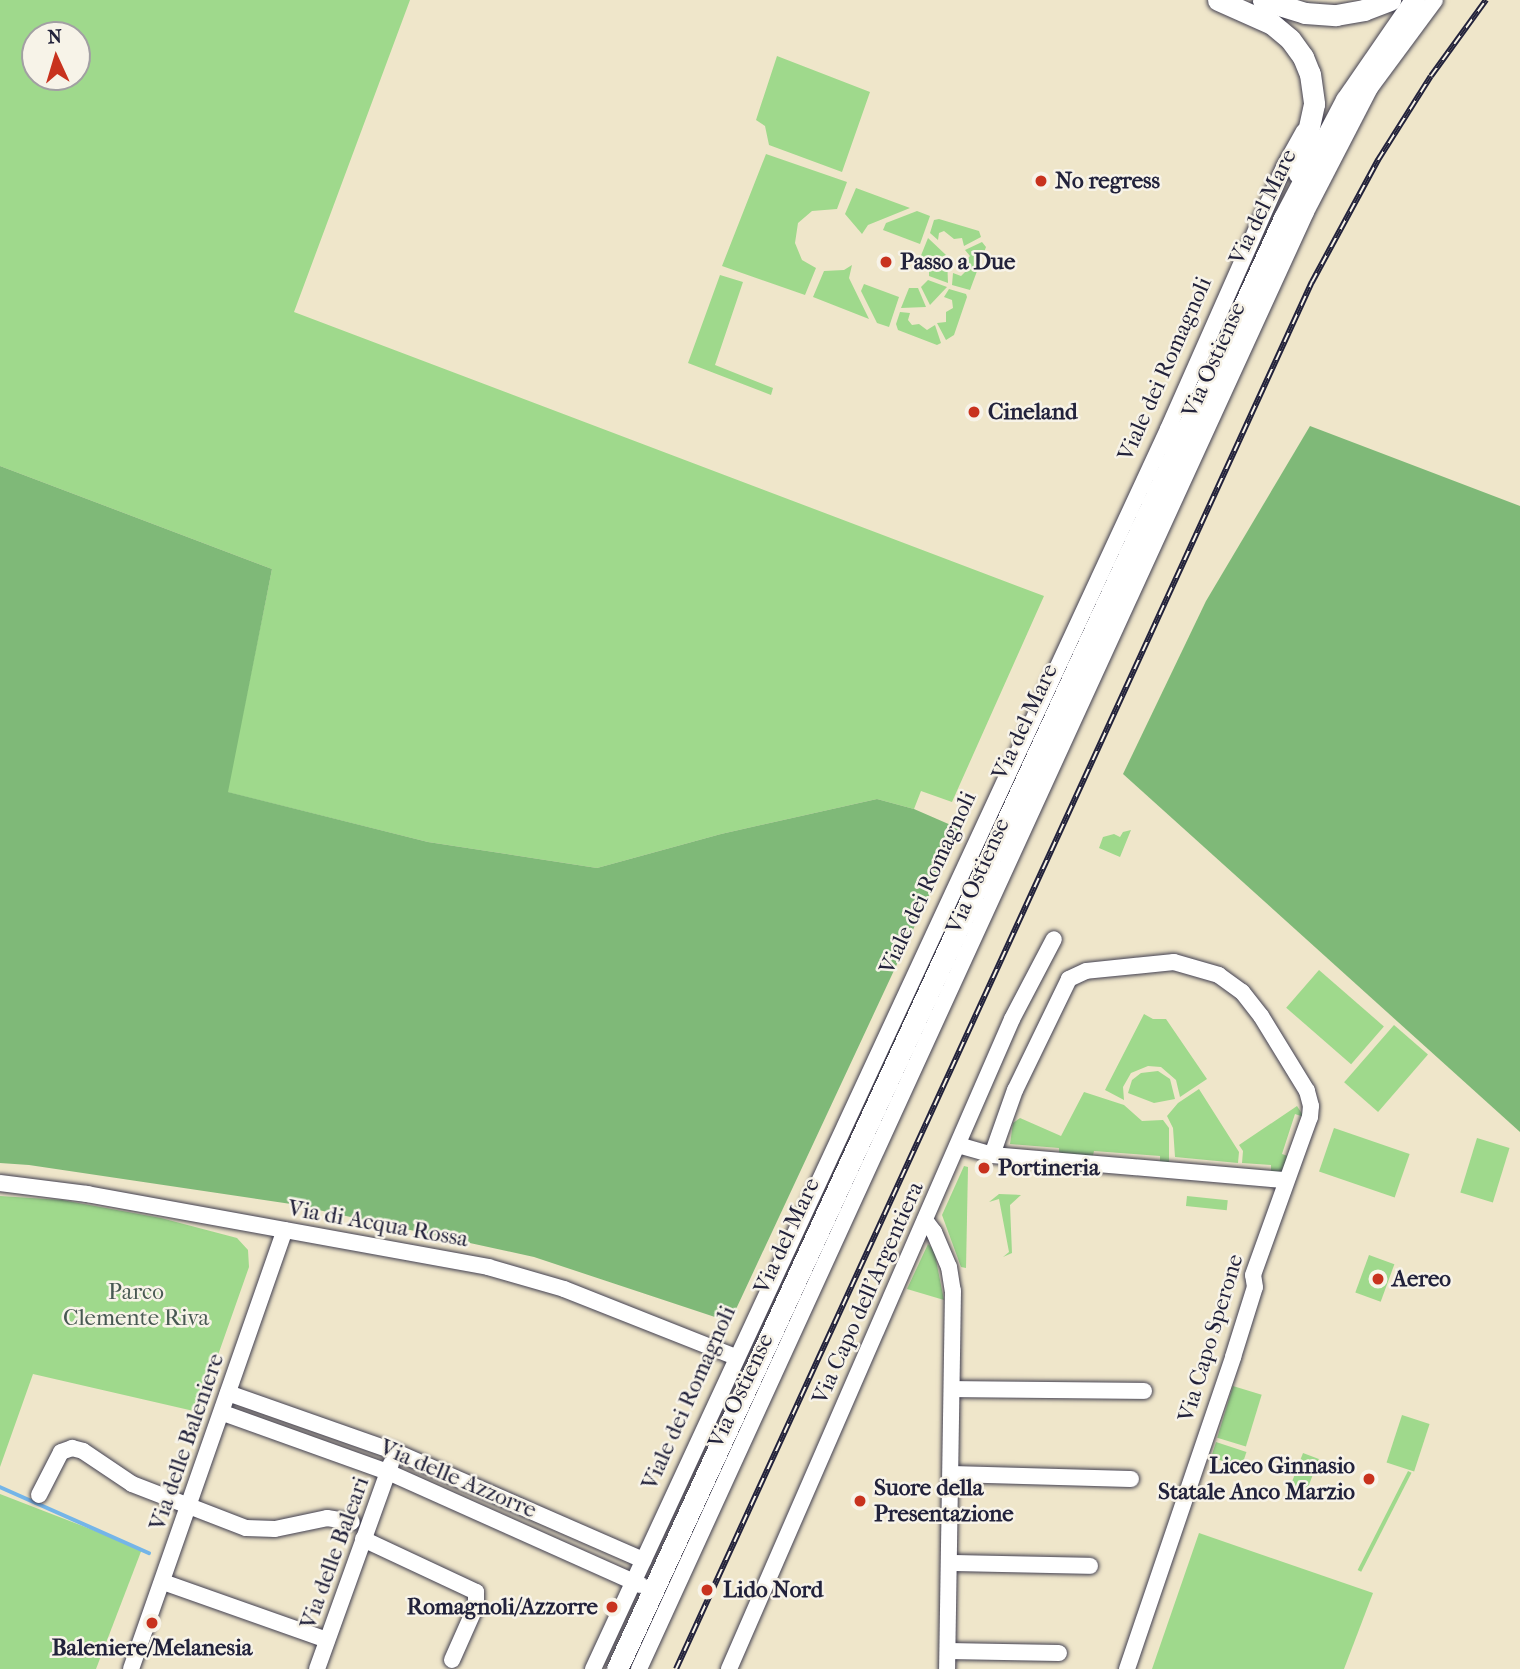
<!DOCTYPE html>
<html>
<head>
<meta charset="utf-8">
<style>
  body { margin:0 }
  #map { position:relative; width:1520px; height:1669px; overflow:hidden; background:#efe6ca; font-family:"IM FELL French Canon",serif }
  div>[style] { position:absolute }
  .green>* { inset:0; background:#9fd98c; transform-origin:0 0 }
  .forest>* { inset:0; background:#7fb978 }
  .stream>* { height:3.5px; margin:-1.75px; padding:0 1.75px; transform-origin:1.75px; border-radius:1.75px; background:#74b5e8 }
  .roads { filter:drop-shadow(0 0 2px #413f50) drop-shadow(0 0 2px #413f50) }
  .minor>* { height:16px; margin:-8px; padding:0 8px; transform-origin:8px; border-radius:8px; background:#fff }
  .major>* { height:21px; margin:-10.5px; padding:0 10.5px; transform-origin:10.5px; border-radius:10.5px; background:#fff }
  .rail>* { height:6px; margin-top:-3px; transform-origin:0; background:repeating-linear-gradient(90deg,#f7f3e8 0 10px,#22223b 0 20px); box-sizing:border-box; border-block:2px solid #22223b }
  .dots>* { width:19px; height:19px; translate:-50% -50%; box-sizing:border-box; border:4px solid #f7f3e8; border-radius:50% }
  span { translate:-50% -50%; white-space:nowrap; text-align:center; line-height:1.15; -webkit-text-stroke:5px #f7f3e8; paint-order:stroke }
  .poi-label { font-size:23px; color:#22223b; font-weight:700 }
  .left { translate:0 -50%; text-align:left }
  .right { translate:-100% -50%; text-align:right }
  .street-label { font-size:23px; color:#22223b }
  .park-label { font-size:23px; color:#485953 }
  .north { position:absolute; left:21px; top:21px; width:70px; height:70px; box-sizing:border-box; background:#f7f3e8; border:2px solid #a29fa3; border-radius:50%; rotate:356deg; font-size:19px; font-weight:700; line-height:28px; text-align:center; color:#22223b }
  .north::after { content:''; display:block; margin:auto; width:24px; height:32px; background:#c8321e; clip-path:polygon(50% 0,100% 100%,50% 72%,0 100%) }
</style>
</head>
<body>
<div id="map">
  <div class="green">
    <div style="clip-path:polygon(evenodd,0 0,410px 0,294px 312px,1044px 596px,952px 802px,921px 791px,914px 809px,877px 799px,721px 834px,597px 868px,428px 842px,227px 792px,272px 569px,0 466px,0 0,35px 35px,77px 35px,77px 77px,35px 77px,35px 35px)"></div>
    <div style="clip-path:polygon(777px 56px,870px 92px,842px 172px,769px 145px,765px 126px,756px 120px)"></div>
    <div style="clip-path:polygon(766px 154px,847px 182px,837px 209px,812px 211px,798px 223px,795px 243px,802px 260px,816px 268px,805px 295px,722px 266px)"></div>
    <div style="clip-path:polygon(856px 188px,910px 208px,868px 225px,862px 234px,845px 214px)"></div>
    <div style="clip-path:polygon(917px 211px,930px 216px,920px 244px,883px 230px,886px 223px)"></div>
    <div style="clip-path:polygon(939px 219px,979px 231px,981px 237px,964px 246px,962px 238px,954px 239px,944px 231px,939px 233px,938px 240px,930px 233px,934px 220px)"></div>
    <div style="clip-path:polygon(928px 238px,946px 255px,927px 263px,920px 258px)"></div>
    <div style="clip-path:polygon(982px 242px,986px 247px,970px 290px,952px 285px,953px 273px,961px 276px,966px 271px,964px 263px,970px 256px,965px 250px)"></div>
    <div style="clip-path:polygon(947px 258px,948px 283px,929px 276px,929px 267px)"></div>
    <div style="clip-path:polygon(852px 265px,849px 278px,869px 319px,813px 297px,824px 271px,844px 270px)"></div>
    <div style="clip-path:polygon(720px 275px,743px 282px,715px 365px,773px 388px,771px 395px,688px 363px)"></div>
    <div style="clip-path:polygon(928px 280px,947px 287px,930px 305px,921px 287px)"></div>
    <div style="clip-path:polygon(864px 284px,899px 297px,889px 327px,877px 323px,861px 291px)"></div>
    <div style="clip-path:polygon(909px 288px,918px 288px,926px 307px,901px 308px)"></div>
    <div style="clip-path:polygon(949px 289px,966px 294px,967px 297px,954px 335px,946px 340px,937px 323px,946px 322px,946px 312px,953px 308px,952px 300px,944px 297px)"></div>
    <div style="clip-path:polygon(900px 312px,910px 313px,908px 320px,912px 325px,919px 324px,927px 330px,935px 325px,941px 343px,937px 345px,898px 330px,896px 324px)"></div>
    <div style="clip-path:polygon(1131px 830px,1120px 857px,1099px 848px,1103px 837px,1114px 834px,1120px 837px,1123px 832px)"></div>
    <div style="left:1319px;top:970px;width:86px;height:50px;rotate:41deg"></div>
    <div style="clip-path:polygon(1144px 1014px,1153px 1019px,1166px 1019px,1207px 1079px,1180px 1097px,1176px 1080px,1161px 1067px,1148px 1066px,1131px 1073px,1123px 1087px,1124px 1100px,1105px 1090px)"></div>
    <div style="left:1394px;top:1025px;width:45px;height:76px;rotate:41deg"></div>
    <div style="clip-path:polygon(1158px 1071px,1170px 1079px,1175px 1099px,1154px 1103px,1128px 1093px,1132px 1080px,1141px 1073px)"></div>
    <div style="clip-path:polygon(1199px 1089px,1239px 1152px,1238px 1163px,1175px 1157px,1173px 1128px,1167px 1116px,1178px 1103px)"></div>
    <div style="clip-path:polygon(1084px 1092px,1124px 1105px,1142px 1121px,1163px 1120px,1169px 1128px,1169px 1166px,1160px 1165px,1160px 1156px,1094px 1151px,1092px 1160px,1059px 1157px,1059px 1148px,1010px 1144px,1013px 1123px,1020px 1118px,1061px 1136px)"></div>
    <div style="clip-path:polygon(1297px 1106px,1304px 1117px,1295px 1114px,1282px 1154px,1291px 1157px,1281px 1175px,1271px 1174px,1271px 1165px,1242px 1163px,1243px 1151px,1239px 1145px)"></div>
    <div style="left:1334px;top:1128px;width:80px;height:46px;rotate:19deg"></div>
    <div style="left:1477px;top:1138px;width:34px;height:57px;rotate:17deg"></div>
    <div style="clip-path:polygon(964px 1166px,968px 1167px,966px 1268px,961px 1267px,942px 1215px)"></div>
    <div style="clip-path:polygon(999px 1194px,1021px 1195px,1010px 1205px,1012px 1253px,1003px 1257px,1009px 1252px,999px 1199px,989px 1202px)"></div>
    <div style="clip-path:polygon(0 1196px,62px 1200px,161px 1218px,237px 1238px,248px 1250px,249px 1267px,198px 1412px,33px 1374px,0 1467px)"></div>
    <div style="left:1187px;top:1196px;width:41px;height:10px;rotate:6deg"></div>
    <div style="clip-path:polygon(928px 1244px,934px 1250px,944px 1300px,907px 1289px)"></div>
    <div style="left:1369px;top:1255px;width:27px;height:40px;rotate:20deg"></div>
    <div style="left:1233px;top:1386px;width:30px;height:54px;rotate:17deg"></div>
    <div style="left:1402px;top:1415px;width:29px;height:50px;rotate:18deg"></div>
    <div style="left:1216px;top:1442px;width:32px;height:16px;rotate:18deg"></div>
    <div style="left:1303px;top:1453px;width:17px;height:42px;rotate:21deg"></div>
    <div style="left:1408px;top:1471px;width:4px;height:111px;rotate:27deg"></div>
    <div style="clip-path:polygon(0 1494px,142px 1549px,96px 1669px,0 1669px)"></div>
    <div style="clip-path:polygon(1199px 1533px,1373px 1593px,1344px 1669px,1152px 1669px)"></div>
  </div>
  <div class="forest">
    <div style="clip-path:polygon(1310px 426px,1520px 506px,1520px 1132px,1123px 774px,1206px 601px)"></div>
    <div style="clip-path:polygon(0 466px,272px 569px,228px 792px,428px 842px,597px 868px,721px 834px,877px 799px,914px 809px,960px 829px,730px 1322px,534px 1257px,291px 1204px,29px 1165px,0 1163px)"></div>
  </div>
  <div class="stream">
    <div style="left:0;top:1487px;width:163px;rotate:23.9deg"></div>
  </div>
  <div class="roads">
    <div class="minor">
      <div style="left:958px;top:1145px;width:35px;rotate:16deg"></div>
      <div style="left:0;top:1183px;width:88px;rotate:7.2deg"></div>
      <div style="left:87px;top:1194px;width:408px;rotate:10.3deg"></div>
      <div style="left:488px;top:1267px;width:79px;rotate:16.1deg"></div>
      <div style="left:564px;top:1289px;width:185px;rotate:21.6deg"></div>
      <div style="left:925px;top:1220px;width:15px;rotate:53deg"></div>
      <div style="left:934px;top:1232px;width:38px;rotate:67deg"></div>
      <div style="left:949px;top:1267px;width:24px;rotate:81deg"></div>
      <div style="left:953px;top:1291px;width:378px;rotate:90.9deg"></div>
      <div style="left:953px;top:1389px;width:191px;rotate:0.6deg"></div>
      <div style="left:228px;top:1393px;width:178px;rotate:19.4deg"></div>
      <div style="left:396px;top:1452px;width:270px;rotate:23.6deg"></div>
      <div style="left:223px;top:1413px;width:175px;rotate:19.7deg"></div>
      <div style="left:388px;top:1472px;width:277px;rotate:24.1deg"></div>
      <div style="left:951px;top:1474px;width:180px;rotate:1.6deg"></div>
      <div style="left:39px;top:1495px;width:48px;rotate:-62.9deg"></div>
      <div style="left:61px;top:1452px;width:12px;rotate:-20deg"></div>
      <div style="left:72px;top:1448px;width:11px;rotate:15deg"></div>
      <div style="left:83px;top:1451px;width:59px;rotate:34deg"></div>
      <div style="left:132px;top:1484px;width:122px;rotate:21.1deg"></div>
      <div style="left:246px;top:1528px;width:29px;rotate:2deg"></div>
      <div style="left:275px;top:1529px;width:53px;rotate:-11.9deg"></div>
      <div style="left:327px;top:1518px;width:25px;rotate:9deg"></div>
      <div style="left:363px;top:1539px;width:125px;rotate:25.1deg"></div>
      <div style="left:476px;top:1592px;width:14px;rotate:90deg"></div>
      <div style="left:476px;top:1606px;width:59px;rotate:114deg"></div>
      <div style="left:950px;top:1563px;width:140px;rotate:1.2deg"></div>
      <div style="left:163px;top:1582px;width:174px;rotate:19.5deg"></div>
      <div style="left:948px;top:1651px;width:111px;rotate:1deg"></div>
      <div style="left:131px;top:1669px;width:465px;rotate:-70.7deg"></div>
      <div style="left:317px;top:1669px;width:218px;rotate:-70.2deg"></div>
      <div style="left:593px;top:1669px;width:1367px;rotate:-65.12deg"></div>
      <div style="left:1168px;top:429px;width:287px;rotate:-66.1deg"></div>
      <div style="left:1284px;top:167px;width:41px;rotate:-60.9deg"></div>
      <div style="left:639px;top:1669px;width:1602px;rotate:-65.4deg"></div>
      <div style="left:1306px;top:212px;width:140px;rotate:-62.7deg"></div>
      <div style="left:1370px;top:88px;width:109px;rotate:-53.5deg"></div>
      <div style="left:729px;top:1669px;width:709px;rotate:-66.47deg"></div>
      <div style="left:1012px;top:1019px;width:90px;rotate:-62.3deg"></div>
      <div style="left:1127px;top:1669px;width:330px;rotate:-71.2deg"></div>
      <div style="left:1233px;top:1357px;width:73px;rotate:-72.6deg"></div>
      <div style="left:1255px;top:1287px;width:12px;rotate:-99deg"></div>
      <div style="left:1253px;top:1275px;width:168px;rotate:-70.2deg"></div>
      <div style="left:1310px;top:1117px;width:11px;rotate:-85deg"></div>
      <div style="left:1311px;top:1106px;width:16px;rotate:-105deg"></div>
      <div style="left:1307px;top:1091px;width:88px;rotate:-121.5deg"></div>
      <div style="left:1261px;top:1016px;width:31px;rotate:-128deg"></div>
      <div style="left:1242px;top:992px;width:29px;rotate:-144deg"></div>
      <div style="left:1219px;top:975px;width:47px;rotate:-163.9deg"></div>
      <div style="left:1174px;top:962px;width:88px;rotate:174.2deg"></div>
      <div style="left:1086px;top:971px;width:19px;rotate:155deg"></div>
      <div style="left:1069px;top:979px;width:123px;rotate:115.9deg"></div>
      <div style="left:1015px;top:1090px;width:69px;rotate:109.5deg"></div>
      <div style="left:992px;top:1155px;width:295px;rotate:4.9deg"></div>
    </div>
    <div class="major">
      <div style="left:1218px;top:0;width:59px;rotate:24deg"></div>
      <div style="left:1272px;top:24px;width:23px;rotate:40deg"></div>
      <div style="left:1290px;top:39px;width:22px;rotate:54deg"></div>
      <div style="left:1303px;top:57px;width:18px;rotate:68deg"></div>
      <div style="left:1310px;top:74px;width:30px;rotate:82deg"></div>
      <div style="left:1314px;top:104px;width:71px;rotate:102.3deg"></div>
      <div style="left:1263px;top:0;width:44px;rotate:17.2deg"></div>
      <div style="left:1305px;top:13px;width:31px;rotate:4deg"></div>
      <div style="left:1336px;top:15px;width:28px;rotate:-10deg"></div>
      <div style="left:1364px;top:10px;width:28px;rotate:-21deg"></div>
      <div style="left:617px;top:1669px;width:1597px;rotate:-65.31deg"></div>
      <div style="left:1284px;top:218px;width:133px;rotate:-62.3deg"></div>
      <div style="left:1346px;top:100px;width:121px;rotate:-55.4deg"></div>
    </div>
  </div>
  <div class="rail">
    <div style="left:676px;top:1669px;width:1526px;rotate:-65.37deg"></div>
    <div style="left:1312px;top:282px;width:139px;rotate:-61.6deg"></div>
    <div style="left:1378px;top:160px;width:99px;rotate:-57.8deg"></div>
    <div style="left:1431px;top:76px;width:94px;rotate:-54.1deg"></div>
  </div>
  <div class="dots">
    <div style="left:1041px;top:181px;background:#c8321e"></div>
    <div style="left:886px;top:262px;background:#c8321e"></div>
    <div style="left:974px;top:412px;background:#c8321e"></div>
    <div style="left:984px;top:1168px;background:#c8321e"></div>
    <div style="left:1378px;top:1279px;background:#c8321e"></div>
    <div style="left:1369px;top:1479px;background:#c8321e"></div>
    <div style="left:860px;top:1501px;background:#c8321e"></div>
    <div style="left:707px;top:1590px;background:#c8321e"></div>
    <div style="left:612px;top:1607px;background:#c8321e"></div>
    <div style="left:152px;top:1623px;background:#c8321e"></div>
  </div>
  <div class="poi-label">
    <span class="left" style="left:1055px;top:181px">No regress</span>
    <span class="left" style="left:900px;top:262px">Passo a Due</span>
    <span class="left" style="left:988px;top:412px">Cineland</span>
    <span class="left" style="left:998px;top:1168px">Portineria</span>
    <span class="left" style="left:1392px;top:1279px">Aereo</span>
    <span class="right" style="left:1355px;top:1479px">Liceo Ginnasio<br>Statale Anco Marzio</span>
    <span class="left" style="left:874px;top:1501px">Suore della<br>Presentazione</span>
    <span class="left" style="left:723px;top:1590px">Lido Nord</span>
    <span class="right" style="left:598px;top:1607px">Romagnoli/Azzorre</span>
    <span style="left:152px;top:1648px">Baleniere/Melanesia</span>
  </div>
  <div class="street-label">
    <span style="left:1263px;top:207px;rotate:-64deg">Via del Mare</span>
    <span style="left:1214px;top:360px;rotate:-66deg">Via Ostiense</span>
    <span style="left:1165px;top:369px;rotate:-66deg">Viale dei Romagnoli</span>
    <span style="left:1025px;top:722px;rotate:-65deg">Via del Mare</span>
    <span style="left:978px;top:876px;rotate:-66deg">Via Ostiense</span>
    <span style="left:928px;top:883px;rotate:-65deg">Viale dei Romagnoli</span>
    <span style="left:378px;top:1224px;rotate:10deg">Via di Acqua Rossa</span>
    <span style="left:787px;top:1236px;rotate:-65deg">Via del Mare</span>
    <span style="left:868px;top:1293px;rotate:-66deg">Via Capo dell'Argentiera</span>
    <span style="left:1211px;top:1338px;rotate:-73deg">Via Capo Sperone</span>
    <span style="left:741px;top:1391px;rotate:-65deg">Via Ostiense</span>
    <span style="left:689px;top:1398px;rotate:-66deg">Viale dei Romagnoli</span>
    <span style="left:187px;top:1442px;rotate:-71deg">Via delle Baleniere</span>
    <span style="left:458px;top:1479px;rotate:23deg">Via delle Azzorre</span>
    <span style="left:335px;top:1553px;rotate:-70deg">Via delle Baleari</span>
  </div>
  <div class="park-label">
    <span style="left:136px;top:1305px">Parco<br>Clemente Riva</span>
  </div>
  <div class="north">N</div>
</div>
</body>
</html>
